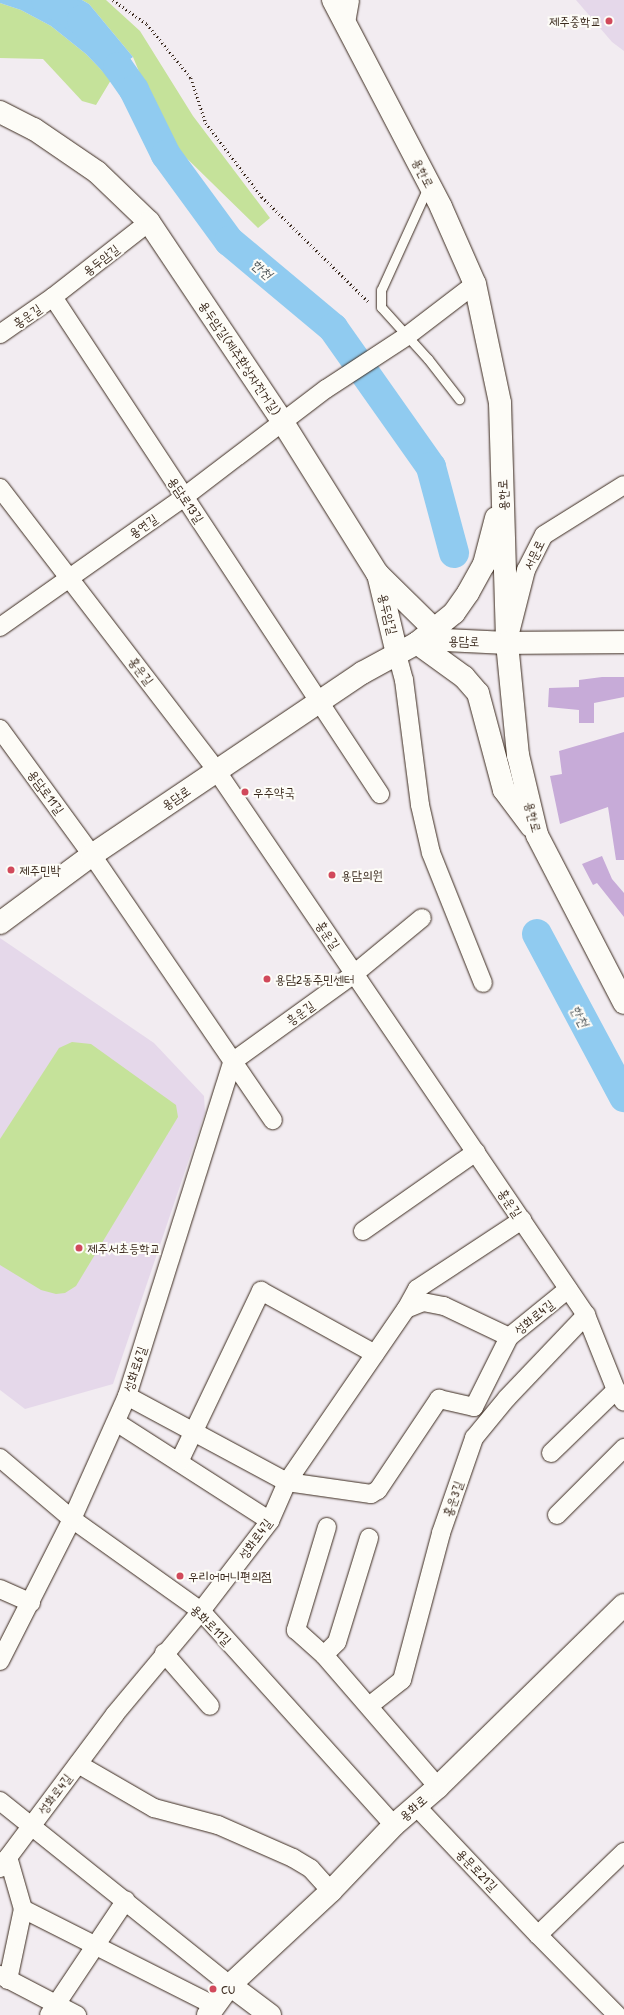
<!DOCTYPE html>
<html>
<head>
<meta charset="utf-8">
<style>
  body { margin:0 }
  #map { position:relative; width:624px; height:2015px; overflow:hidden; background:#f2ecf1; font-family:"Patrick Hand","Poor Story",sans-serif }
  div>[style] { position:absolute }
  .built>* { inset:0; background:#e5d8ea }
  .green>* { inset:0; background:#c5e29a }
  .water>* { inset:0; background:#90cbf0 }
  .river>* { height:30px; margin:-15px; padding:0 15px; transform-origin:15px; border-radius:15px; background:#90cbf0 }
  .building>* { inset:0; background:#c7abd8 }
  .path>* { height:2.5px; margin-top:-1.25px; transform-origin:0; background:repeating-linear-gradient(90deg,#3b2a1e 0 1px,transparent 0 4px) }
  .roads { filter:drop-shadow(0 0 1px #3b2a1e) drop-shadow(0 0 1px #3b2a1e) }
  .service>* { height:9px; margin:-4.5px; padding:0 4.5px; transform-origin:4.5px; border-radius:4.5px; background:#fdfcf7 }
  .minor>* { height:18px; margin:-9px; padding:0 9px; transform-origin:9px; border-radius:9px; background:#fdfcf7 }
  .tertiary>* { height:22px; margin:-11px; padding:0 11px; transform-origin:11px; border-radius:11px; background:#fdfcf7 }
  .secondary>* { height:22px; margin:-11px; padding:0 11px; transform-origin:11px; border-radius:11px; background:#fdfcf7 }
  .dots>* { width:11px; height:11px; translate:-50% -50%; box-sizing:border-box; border:2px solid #fdfcf7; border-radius:50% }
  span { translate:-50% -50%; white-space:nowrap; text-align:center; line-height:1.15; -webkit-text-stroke:4px #fdfcf7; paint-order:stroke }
  .poi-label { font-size:13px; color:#3b2a1e }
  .right { translate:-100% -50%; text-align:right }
  .left { translate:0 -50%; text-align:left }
  .street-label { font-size:13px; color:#3b2a1e }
  .water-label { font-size:14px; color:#545a5d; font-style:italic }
</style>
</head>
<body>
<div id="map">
  <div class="built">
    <div style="clip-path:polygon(576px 0,624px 0,624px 51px,612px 42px)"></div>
    <div style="clip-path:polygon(0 938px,154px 1043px,204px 1096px,205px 1112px,113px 1384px,25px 1409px,0 1390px)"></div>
  </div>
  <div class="green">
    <div style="clip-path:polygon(82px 0,106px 0,140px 31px,193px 116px,270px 218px,258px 228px,167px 139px,133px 57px,89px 4px)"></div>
    <div style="clip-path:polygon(0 3px,21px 10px,51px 26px,86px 54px,111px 80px,96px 105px,82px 101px,43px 59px,0 58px)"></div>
    <div style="clip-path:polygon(72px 1042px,91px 1044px,176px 1105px,178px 1117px,76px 1286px,65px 1293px,56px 1294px,41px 1290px,0 1265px,0 1139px,59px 1048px)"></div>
  </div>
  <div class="water">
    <div style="clip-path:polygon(0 0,82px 0,89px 4px,133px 57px,118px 67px,111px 80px,86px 54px,51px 26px,21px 10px,0 3px)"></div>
  </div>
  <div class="river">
    <div style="left:46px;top:0;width:41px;rotate:29.1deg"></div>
    <div style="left:82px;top:20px;width:59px;rotate:52.5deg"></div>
    <div style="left:118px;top:67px;width:28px;rotate:55deg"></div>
    <div style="left:134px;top:90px;width:72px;rotate:63.8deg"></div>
    <div style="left:166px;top:155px;width:107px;rotate:53.8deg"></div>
    <div style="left:229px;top:241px;width:136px;rotate:39.9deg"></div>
    <div style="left:333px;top:328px;width:170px;rotate:54.8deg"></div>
    <div style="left:431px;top:467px;width:89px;rotate:75deg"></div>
    <div style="left:537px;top:934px;width:185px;rotate:61.9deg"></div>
  </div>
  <div class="building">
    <div style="clip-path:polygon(602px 677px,624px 677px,624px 697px,594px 703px,594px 723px,579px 723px,579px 710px,548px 707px,549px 688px,579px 687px,579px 680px)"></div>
    <div style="clip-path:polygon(624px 732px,624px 860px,616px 860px,608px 807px,560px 824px,550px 776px,562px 774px,559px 751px)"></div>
    <div style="clip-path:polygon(602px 856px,612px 879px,624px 893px,624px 917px,597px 883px,593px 885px,582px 864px)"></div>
  </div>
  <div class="path">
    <div style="left:113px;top:0;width:42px;rotate:35.2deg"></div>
    <div style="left:147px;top:24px;width:70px;rotate:50.8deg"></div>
    <div style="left:191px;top:78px;width:47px;rotate:71.6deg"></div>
    <div style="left:206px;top:123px;width:93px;rotate:52.9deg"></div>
    <div style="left:262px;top:197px;width:150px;rotate:44.5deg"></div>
  </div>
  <div class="roads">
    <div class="service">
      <div style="left:428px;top:187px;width:113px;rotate:114.5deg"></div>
      <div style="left:381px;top:290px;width:17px;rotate:90deg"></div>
      <div style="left:381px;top:307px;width:70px;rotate:47.9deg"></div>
      <div style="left:428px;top:359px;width:51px;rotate:52.2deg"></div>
    </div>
    <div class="minor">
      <div style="left:346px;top:23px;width:23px;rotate:-80deg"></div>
      <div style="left:53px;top:297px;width:595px;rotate:56.66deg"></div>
      <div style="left:0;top:334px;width:65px;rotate:-34.9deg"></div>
      <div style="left:53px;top:297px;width:122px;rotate:-38deg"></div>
      <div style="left:0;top:488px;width:355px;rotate:52.5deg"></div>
      <div style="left:216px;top:770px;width:659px;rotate:55.83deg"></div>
      <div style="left:586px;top:1315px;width:81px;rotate:68.2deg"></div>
      <div style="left:616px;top:1390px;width:14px;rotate:56deg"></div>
      <div style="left:0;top:627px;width:225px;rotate:-35.2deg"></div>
      <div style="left:184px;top:497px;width:178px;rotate:-37.3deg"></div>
      <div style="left:326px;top:389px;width:97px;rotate:-33.2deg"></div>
      <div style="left:407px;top:336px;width:86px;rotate:-37.4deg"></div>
      <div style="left:511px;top:629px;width:61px;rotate:-75.7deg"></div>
      <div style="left:526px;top:570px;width:39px;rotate:-63deg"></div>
      <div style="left:544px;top:535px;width:94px;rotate:-32deg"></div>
      <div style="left:397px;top:654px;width:27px;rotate:75deg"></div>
      <div style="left:404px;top:680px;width:126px;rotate:82.7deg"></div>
      <div style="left:420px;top:805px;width:49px;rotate:77.1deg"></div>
      <div style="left:431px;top:853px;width:140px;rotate:68.2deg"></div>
      <div style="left:0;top:729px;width:156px;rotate:53.9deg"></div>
      <div style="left:92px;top:855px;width:321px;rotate:55.7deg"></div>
      <div style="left:232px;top:1062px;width:150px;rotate:-35.8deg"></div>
      <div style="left:354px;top:974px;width:88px;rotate:-39.5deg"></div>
      <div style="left:363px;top:1231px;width:138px;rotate:-35deg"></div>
      <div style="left:406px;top:1309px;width:23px;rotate:-61deg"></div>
      <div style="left:417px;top:1289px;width:126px;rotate:-33.3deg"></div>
      <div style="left:127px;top:1396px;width:182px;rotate:28.3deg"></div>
      <div style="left:287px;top:1482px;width:85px;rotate:8.1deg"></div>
      <div style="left:371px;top:1494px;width:8px;rotate:-30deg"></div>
      <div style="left:378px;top:1490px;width:110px;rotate:-56.2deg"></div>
      <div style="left:439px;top:1399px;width:36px;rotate:13deg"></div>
      <div style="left:474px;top:1407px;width:78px;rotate:-63.4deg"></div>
      <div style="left:116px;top:1422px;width:183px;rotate:32.7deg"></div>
      <div style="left:551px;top:1453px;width:91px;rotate:-44.1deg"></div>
      <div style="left:0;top:1458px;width:94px;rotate:40.3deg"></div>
      <div style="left:72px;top:1519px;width:158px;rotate:35.5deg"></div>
      <div style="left:201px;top:1611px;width:288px;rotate:48deg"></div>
      <div style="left:179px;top:1462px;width:190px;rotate:-64.4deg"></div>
      <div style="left:261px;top:1291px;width:130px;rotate:28.9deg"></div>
      <div style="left:557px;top:1515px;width:95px;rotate:-45deg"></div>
      <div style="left:327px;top:1527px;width:108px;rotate:106.8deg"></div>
      <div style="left:296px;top:1630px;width:38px;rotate:42deg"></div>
      <div style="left:324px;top:1655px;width:174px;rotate:49.2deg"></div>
      <div style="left:0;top:1589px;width:34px;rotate:24deg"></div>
      <div style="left:164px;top:1653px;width:70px;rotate:49deg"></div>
      <div style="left:324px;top:1655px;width:18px;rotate:-45deg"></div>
      <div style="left:337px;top:1642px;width:109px;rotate:-72.9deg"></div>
      <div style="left:0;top:1661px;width:159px;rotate:-63.1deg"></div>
      <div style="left:72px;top:1519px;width:135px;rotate:-65.9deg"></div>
      <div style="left:127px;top:1396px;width:350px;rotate:-72.5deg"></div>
      <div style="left:369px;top:1706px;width:42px;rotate:-38.2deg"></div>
      <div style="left:402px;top:1680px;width:152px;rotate:-75.1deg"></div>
      <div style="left:441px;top:1533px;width:101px;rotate:-70.8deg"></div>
      <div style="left:474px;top:1438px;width:52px;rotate:-50.5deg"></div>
      <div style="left:507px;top:1398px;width:115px;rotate:-46.4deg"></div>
      <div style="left:78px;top:1764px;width:88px;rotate:30.1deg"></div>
      <div style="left:154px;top:1808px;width:66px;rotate:14.9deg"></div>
      <div style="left:218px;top:1825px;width:82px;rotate:23.7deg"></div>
      <div style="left:293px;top:1858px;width:21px;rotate:31deg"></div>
      <div style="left:311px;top:1869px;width:30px;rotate:48deg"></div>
      <div style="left:0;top:1801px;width:295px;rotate:38.7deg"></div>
      <div style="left:416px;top:1806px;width:178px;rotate:46.6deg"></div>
      <div style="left:0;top:1868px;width:192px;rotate:-53.2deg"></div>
      <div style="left:115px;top:1714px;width:134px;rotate:-50.1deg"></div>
      <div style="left:201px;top:1611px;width:113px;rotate:-52.5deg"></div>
      <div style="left:270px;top:1521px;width:43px;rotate:-66.4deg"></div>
      <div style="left:287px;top:1482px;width:210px;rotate:-55.5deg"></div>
      <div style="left:406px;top:1309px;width:18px;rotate:-22deg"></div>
      <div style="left:423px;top:1302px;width:21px;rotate:11deg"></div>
      <div style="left:444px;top:1306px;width:72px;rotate:25.5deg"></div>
      <div style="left:509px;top:1337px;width:76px;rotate:-39.1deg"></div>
      <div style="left:23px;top:1909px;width:213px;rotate:26.8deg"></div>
      <div style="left:0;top:1975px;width:87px;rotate:27.5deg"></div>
      <div style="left:8px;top:1980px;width:73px;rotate:-78.1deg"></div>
      <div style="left:23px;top:1909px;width:54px;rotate:-106.1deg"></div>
      <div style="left:49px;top:2015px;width:138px;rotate:-56.2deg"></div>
      <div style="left:617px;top:2015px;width:112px;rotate:-134.6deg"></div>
      <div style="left:538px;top:1935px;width:120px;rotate:-44deg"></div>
    </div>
    <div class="tertiary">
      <div style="left:0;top:112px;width:38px;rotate:27deg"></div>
      <div style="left:34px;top:129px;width:76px;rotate:34.3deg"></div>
      <div style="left:97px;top:172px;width:72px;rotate:43.9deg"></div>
      <div style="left:149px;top:222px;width:239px;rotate:56.2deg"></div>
      <div style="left:282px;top:421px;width:179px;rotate:58deg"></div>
      <div style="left:377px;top:573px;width:95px;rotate:44.6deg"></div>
      <div style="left:378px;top:574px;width:82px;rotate:76.6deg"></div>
      <div style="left:0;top:923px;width:114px;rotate:-36.5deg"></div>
      <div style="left:92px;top:855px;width:326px;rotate:-34deg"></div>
      <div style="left:362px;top:673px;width:63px;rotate:-28.6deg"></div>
      <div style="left:417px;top:643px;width:19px;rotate:-6deg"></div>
      <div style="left:230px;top:1985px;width:50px;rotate:36.9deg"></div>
      <div style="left:208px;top:2015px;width:37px;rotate:-54deg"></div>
      <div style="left:230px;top:1985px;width:138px;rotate:-42.9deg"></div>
      <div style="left:331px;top:1891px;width:91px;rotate:-46.3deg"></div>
      <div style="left:394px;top:1825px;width:58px;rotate:-40.8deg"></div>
      <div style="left:438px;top:1787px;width:260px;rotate:-44.4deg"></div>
    </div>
    <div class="secondary">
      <div style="left:333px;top:0;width:233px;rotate:62.4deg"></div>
      <div style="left:441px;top:207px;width:84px;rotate:66.2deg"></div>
      <div style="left:475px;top:284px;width:122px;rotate:78.1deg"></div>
      <div style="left:500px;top:403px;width:240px;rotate:88.3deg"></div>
      <div style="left:507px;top:643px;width:113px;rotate:84.4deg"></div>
      <div style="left:518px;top:755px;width:82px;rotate:76.6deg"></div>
      <div style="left:537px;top:835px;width:189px;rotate:62.6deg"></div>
      <div style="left:496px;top:518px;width:48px;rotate:104.6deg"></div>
      <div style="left:484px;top:564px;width:33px;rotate:119deg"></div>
      <div style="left:468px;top:593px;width:24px;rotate:125deg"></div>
      <div style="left:454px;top:613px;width:48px;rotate:141deg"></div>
      <div style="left:417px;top:643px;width:58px;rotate:35.9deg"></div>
      <div style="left:464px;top:677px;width:21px;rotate:49deg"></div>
      <div style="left:478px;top:693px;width:100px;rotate:75deg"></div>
      <div style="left:504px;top:790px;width:45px;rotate:53.1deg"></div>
      <div style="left:445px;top:640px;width:62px;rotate:2.8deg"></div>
      <div style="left:507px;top:643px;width:117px;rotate:-0.5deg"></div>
    </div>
  </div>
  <div class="dots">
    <div style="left:609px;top:21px;background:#d1495b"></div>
    <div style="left:245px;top:792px;background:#d1495b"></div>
    <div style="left:11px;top:870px;background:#d1495b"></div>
    <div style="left:332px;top:875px;background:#d1495b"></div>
    <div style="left:267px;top:979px;background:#d1495b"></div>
    <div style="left:79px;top:1248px;background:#d1495b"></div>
    <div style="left:180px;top:1576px;background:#d1495b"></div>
    <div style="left:213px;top:1989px;background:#d1495b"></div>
  </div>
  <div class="poi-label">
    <span class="right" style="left:601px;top:21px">제주중학교</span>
    <span class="left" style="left:253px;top:792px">우주약국</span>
    <span class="left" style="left:19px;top:870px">제주민박</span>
    <span class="left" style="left:341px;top:875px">용담의원</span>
    <span class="left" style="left:275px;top:979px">용담2동주민센터</span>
    <span class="left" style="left:87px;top:1248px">제주서초등학교</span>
    <span class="left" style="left:188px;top:1576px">우리어머니편의점</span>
    <span class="left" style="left:221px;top:1989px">CU</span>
  </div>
  <div class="street-label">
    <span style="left:423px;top:173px;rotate:63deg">용한로</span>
    <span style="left:101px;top:260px;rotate:-38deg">용두암길</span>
    <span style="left:27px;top:316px;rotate:-35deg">홍운길</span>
    <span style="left:240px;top:358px;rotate:56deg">용두암길(제주환상자전거길)</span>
    <span style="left:503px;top:495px;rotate:-92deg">용한로</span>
    <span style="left:186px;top:500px;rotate:56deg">용담로13길</span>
    <span style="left:143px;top:526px;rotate:-35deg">용연길</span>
    <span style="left:534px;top:555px;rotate:-64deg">서문로</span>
    <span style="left:388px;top:614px;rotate:76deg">용두암길</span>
    <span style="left:464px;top:641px;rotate:2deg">용담로</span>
    <span style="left:141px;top:671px;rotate:53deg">홍운길</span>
    <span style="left:46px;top:792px;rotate:54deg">용담로11길</span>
    <span style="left:176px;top:798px;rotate:-34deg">용담로</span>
    <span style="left:533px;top:817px;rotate:76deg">용한로</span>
    <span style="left:328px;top:935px;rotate:56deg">홍운길</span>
    <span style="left:300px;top:1013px;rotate:-36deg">흥운길</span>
    <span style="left:510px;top:1203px;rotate:56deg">홍운길</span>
    <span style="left:534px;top:1317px;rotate:-39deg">성화로4길</span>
    <span style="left:135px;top:1369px;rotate:-72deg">성화로6길</span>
    <span style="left:453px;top:1499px;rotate:-71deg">홍운3길</span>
    <span style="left:255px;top:1539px;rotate:-54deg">성화로4길</span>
    <span style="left:211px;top:1625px;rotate:45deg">용화로11길</span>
    <span style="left:55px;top:1794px;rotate:-53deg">성화로4길</span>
    <span style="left:413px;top:1808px;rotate:-41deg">용화로</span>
    <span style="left:477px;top:1870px;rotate:46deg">용문로21길</span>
  </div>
  <div class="water-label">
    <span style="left:262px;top:269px;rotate:40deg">한천</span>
    <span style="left:580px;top:1016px;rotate:62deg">한천</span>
  </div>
</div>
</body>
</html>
